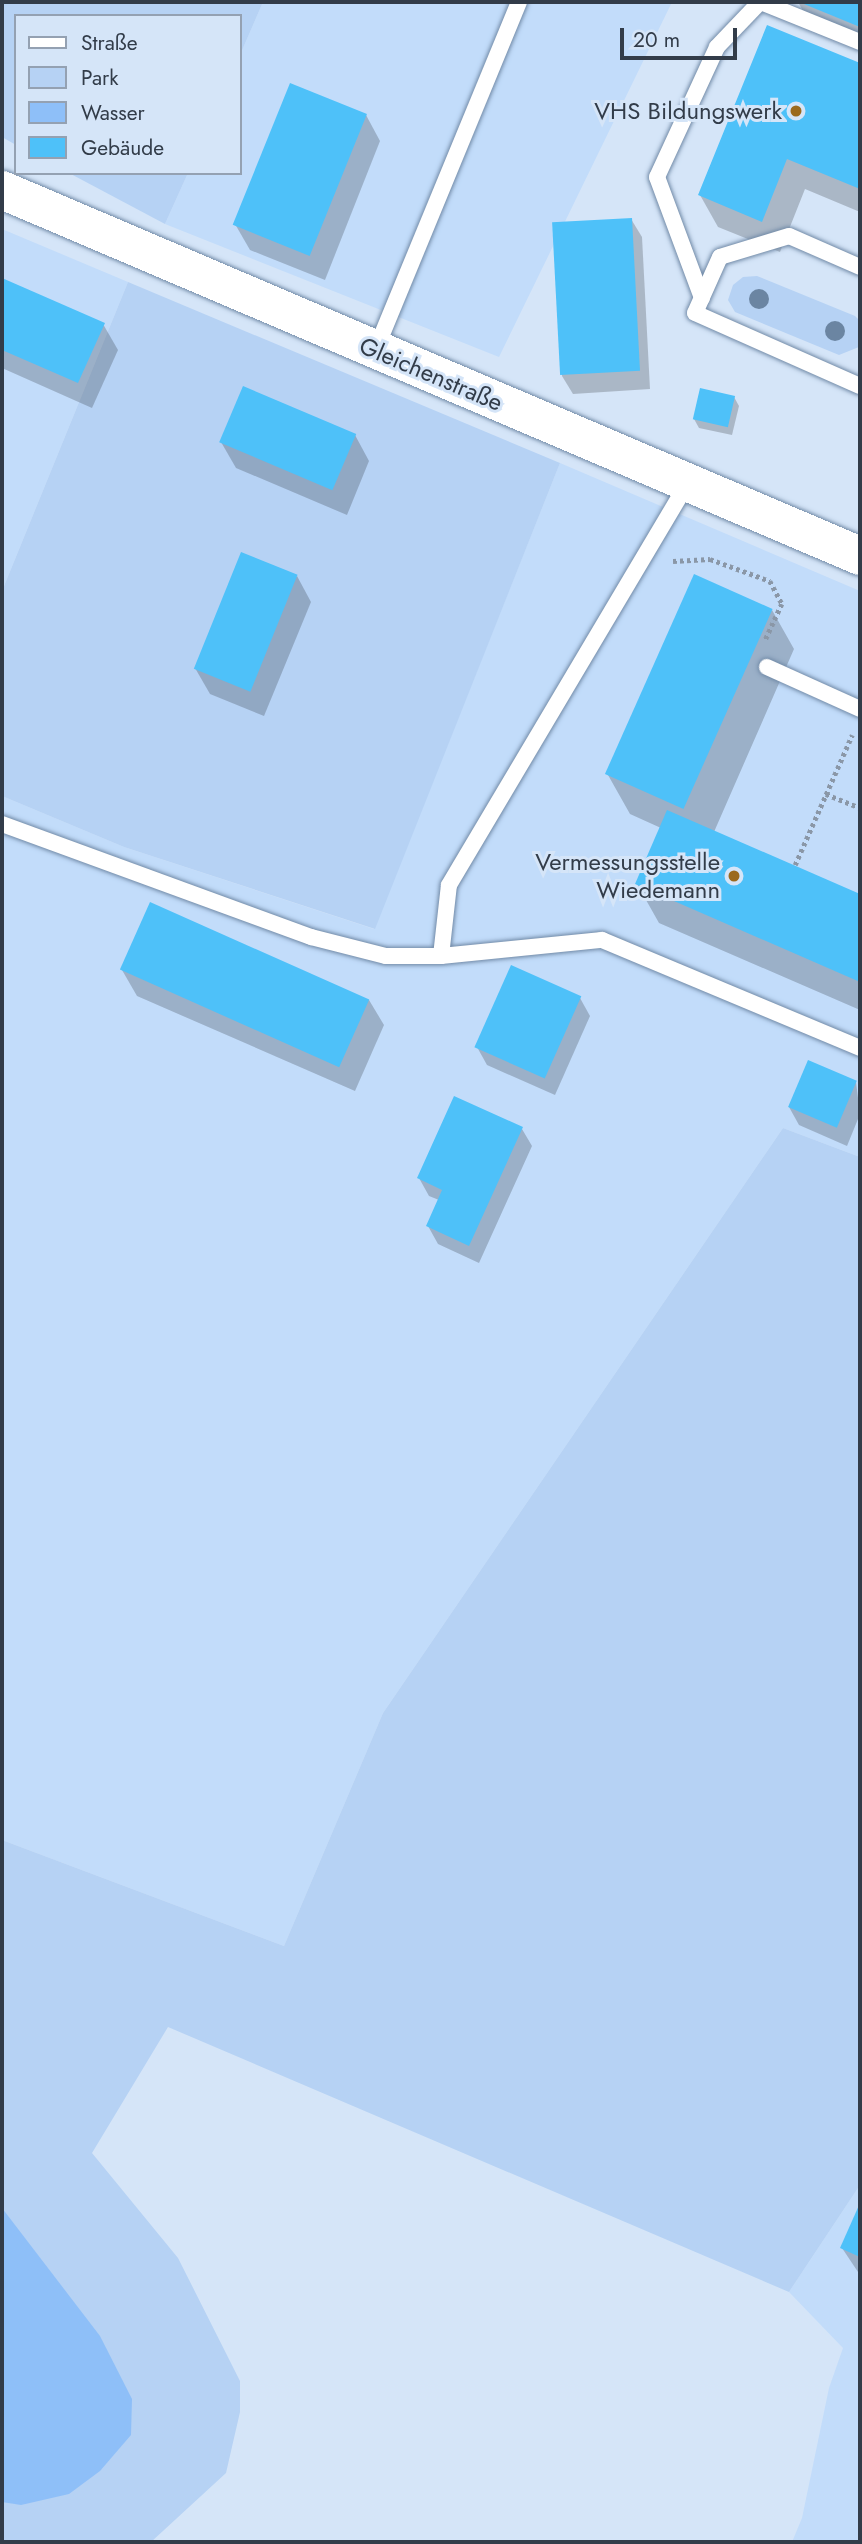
<!DOCTYPE html>
<html>
<head>
<meta charset="utf-8">
<style>
  body { margin:0 }
  #map { position:relative; width:862px; height:2544px; overflow:hidden; background:#d5e5f8; font-family:Jost,sans-serif }
  div>[style] { position:absolute }
  .built>* { inset:0; background:#c2dcfa }
  .green>* { inset:0; background:#b6d2f4 }
  .water>* { inset:0; background:#8ebff8 }
  .shadow>* { inset:0; background:#0003 }
  .building>* { inset:0; background:#4ec1f9; transform-origin:0 0 }
  .path>* { height:4.5px; margin-top:-2.25px; transform-origin:0; background:repeating-linear-gradient(90deg,#8a97a7 0 3.5px,transparent 0 7px) }
  .roads { filter:drop-shadow(0 0 2px #718aa7) drop-shadow(0 0 2px #718aa7) }
  .lane>* { height:16px; margin:-8px; padding:0 8px; transform-origin:8px; border-radius:8px; background:#fff }
  .secondary>* { height:38px; margin:-19px; padding:0 19px; transform-origin:19px; border-radius:19px; background:#fff }
  .trees>* { width:20px; height:20px; margin:-10px; border-radius:50%; background:#6b85a2 }
  .dots>* { width:19px; height:19px; translate:-50% -50%; box-sizing:border-box; border:4px solid #d5e5f8; border-radius:50% }
  span { translate:-50% -50%; white-space:nowrap; text-align:center; line-height:1.15; -webkit-text-stroke:6px #d5e5f8; paint-order:stroke }
  .poi-label { font-size:24px; color:#323c49 }
  .right { translate:-100% -50%; text-align:right }
  .street-label { font-size:24px; color:#323c49 }
  .frame { position:absolute; inset:0; border:4px solid #323c49; pointer-events:none }
  .legend { position:absolute; left:14px; top:14px; width:228px; height:161px; box-sizing:border-box; background:#d5e5f8; border:2px solid #94a1b2; margin:0; padding:9px 12px; list-style:none; font-size:21px; color:#323c49 }
  .legend li { display:flex; align-items:center; gap:14px; height:35px }
  .legend b { width:35px; border:2px solid #94a1b2 }
  .scale { position:absolute; left:620px; top:28px; width:117px; height:32px; box-sizing:border-box; border:4px solid #323c49; border-top:0; padding-left:9px; font-size:21px; line-height:24px; white-space:nowrap; color:#323c49; -webkit-text-stroke:5px #d5e5f8; paint-order:stroke }
</style>
</head>
<body>
<div id="map">
  <div class="built">
    <div style="clip-path:polygon(263px 2px,672px 2px,499px 357px,165px 224px,188px 173px,240px 173px,240px 55px)"></div>
    <div style="clip-path:polygon(2px 229px,128px 282px,2px 591px)"></div>
    <div style="clip-path:polygon(560px 463px,860px 591px,860px 1157px,783px 1128px,383px 1713px,284px 1946px,2px 1840px,2px 796px,124px 847px,374px 929px)"></div>
    <div style="clip-path:polygon(860px 2185px,860px 2542px,792px 2542px,802px 2518px,829px 2388px,843px 2348px,789px 2292px)"></div>
  </div>
  <div class="green">
    <div style="clip-path:polygon(2px 2px,263px 2px,240px 55px,240px 16px,16px 16px,16px 145px,2px 137px)"></div>
    <div style="clip-path:polygon(69px 173px,188px 173px,165px 224px)"></div>
    <div style="clip-path:polygon(757px 276px,855px 316px,860px 321px,859px 347px,839px 355px,735px 312px,728px 300px,733px 285px,743px 277px)"></div>
    <div style="clip-path:polygon(128px 282px,560px 463px,375px 929px,124px 847px,2px 796px,2px 591px)"></div>
    <div style="clip-path:polygon(783px 1128px,860px 1157px,860px 2185px,789px 2292px,168px 2027px,92px 2153px,178px 2258px,240px 2381px,240px 2412px,226px 2473px,151px 2542px,2px 2542px,2px 1840px,284px 1946px,383px 1713px)"></div>
  </div>
  <div class="water">
    <div style="clip-path:polygon(2px 2208px,100px 2336px,132px 2399px,131px 2435px,100px 2471px,69px 2494px,21px 2505px,2px 2502px)"></div>
  </div>
  <div class="shadow">
    <div style="clip-path:polygon(798px 2px,860px 2px,860px 50px,815px 32px)"></div>
    <div style="clip-path:polygon(768px 27px,860px 65px,860px 212px,805px 189px,780px 252px,718px 227px,700px 195px)"></div>
    <div style="clip-path:polygon(366px 115px,380px 141px,325px 280px,250px 250px,235px 224px)"></div>
    <div style="clip-path:polygon(631px 219px,642px 237px,650px 389px,573px 394px,562px 376px,554px 224px)"></div>
    <div style="clip-path:polygon(2px 280px,103px 324px,118px 350px,92px 408px,2px 368px)"></div>
    <div style="clip-path:polygon(734px 397px,739px 406px,732px 435px,699px 428px,694px 419px)"></div>
    <div style="clip-path:polygon(355px 435px,369px 461px,347px 515px,236px 468px,221px 442px)"></div>
    <div style="clip-path:polygon(297px 576px,311px 602px,264px 716px,210px 694px,195px 668px)"></div>
    <div style="clip-path:polygon(772px 610px,794px 649px,714px 832px,860px 896px,860px 1010px,659px 923px,637px 884px,661px 828px,630px 814px,608px 775px)"></div>
    <div style="clip-path:polygon(122px 970px,369px 1000px,384px 1025px,355px 1091px,137px 996px)"></div>
    <div style="clip-path:polygon(580px 998px,590px 1016px,555px 1095px,487px 1065px,477px 1047px)"></div>
    <div style="clip-path:polygon(856px 1082px,860px 1114px,847px 1146px,799px 1125px,789px 1107px)"></div>
    <div style="clip-path:polygon(522px 1129px,532px 1146px,479px 1263px,438px 1244px,428px 1226px,439px 1200px,429px 1196px,419px 1178px)"></div>
    <div style="clip-path:polygon(860px 2207px,860px 2275px,842px 2248px)"></div>
  </div>
  <div class="building">
    <div style="clip-path:polygon(799px 2px,860px 2px,860px 27px)"></div>
    <div style="clip-path:polygon(767px 25px,860px 63px,860px 189px,787px 159px,762px 222px,698px 195px)"></div>
    <div style="left:290px;top:83px;width:83px;height:153px;rotate:22deg"></div>
    <div style="left:632px;top:218px;width:153px;height:80px;rotate:87deg"></div>
    <div style="clip-path:polygon(2px 278px,105px 323px,78px 383px,2px 350px)"></div>
    <div style="left:243px;top:386px;width:123px;height:61px;rotate:23deg"></div>
    <div style="left:700px;top:388px;width:36px;height:32px;rotate:13deg"></div>
    <div style="left:241px;top:552px;width:61px;height:126px;rotate:22deg"></div>
    <div style="left:694px;top:574px;width:86px;height:219px;rotate:24deg"></div>
    <div style="clip-path:polygon(667px 810px,860px 894px,860px 982px,635px 884px)"></div>
    <div style="left:150px;top:902px;width:240px;height:74px;rotate:24deg"></div>
    <div style="left:511px;top:965px;width:77px;height:90px;rotate:24deg"></div>
    <div style="left:808px;top:1060px;width:53px;height:51px;rotate:23deg"></div>
    <div style="clip-path:polygon(454px 1096px,523px 1127px,469px 1246px,426px 1226px,442px 1190px,417px 1178px)"></div>
    <div style="clip-path:polygon(860px 2203px,860px 2257px,840px 2248px)"></div>
  </div>
  <div class="path">
    <div style="left:673px;top:561px;width:37px;rotate:-3deg"></div>
    <div style="left:710px;top:559px;width:64px;rotate:20.1deg"></div>
    <div style="left:770px;top:581px;width:26px;rotate:62deg"></div>
    <div style="left:782px;top:604px;width:41px;rotate:114.7deg"></div>
    <div style="left:826px;top:794px;width:37px;rotate:22deg"></div>
    <div style="left:795px;top:865px;width:142px;rotate:-66.3deg"></div>
  </div>
  <div class="roads">
    <div class="lane">
      <div style="left:761px;top:2px;width:107px;rotate:22deg"></div>
      <div style="left:860px;top:267px;width:77px;rotate:-156.4deg"></div>
      <div style="left:789px;top:236px;width:72px;rotate:163.1deg"></div>
      <div style="left:720px;top:257px;width:61px;rotate:114.1deg"></div>
      <div style="left:695px;top:313px;width:180px;rotate:23.9deg"></div>
      <div style="left:702px;top:298px;width:129px;rotate:-110.4deg"></div>
      <div style="left:657px;top:177px;width:143px;rotate:-65.2deg"></div>
      <div style="left:717px;top:47px;width:62px;rotate:-46.3deg"></div>
      <div style="left:376px;top:349px;width:375px;rotate:-67.6deg"></div>
      <div style="left:767px;top:667px;width:102px;rotate:24.3deg"></div>
      <div style="left:2px;top:824px;width:329px;rotate:20.1deg"></div>
      <div style="left:311px;top:937px;width:77px;rotate:14.2deg"></div>
      <div style="left:386px;top:956px;width:55px"></div>
      <div style="left:441px;top:956px;width:71px;rotate:-83.6deg"></div>
      <div style="left:449px;top:885px;width:469px;rotate:-59.3deg"></div>
      <div style="left:441px;top:956px;width:162px;rotate:-5.7deg"></div>
      <div style="left:602px;top:940px;width:280px;rotate:22.7deg"></div>
    </div>
    <div class="secondary">
      <div style="left:2px;top:190px;width:933px;rotate:23.1deg"></div>
    </div>
  </div>
  <div class="trees">
    <div style="left:759px;top:299px"></div>
    <div style="left:835px;top:331px"></div>
  </div>
  <div class="dots">
    <div style="left:796px;top:111px;background:#9b6a1d"></div>
    <div style="left:734px;top:876px;background:#9b6a1d"></div>
  </div>
  <div class="poi-label">
    <span class="right" style="left:782px;top:111px">VHS Bildungswerk</span>
    <span class="right" style="left:720px;top:876px">Vermessungsstelle<br>Wiedemann</span>
  </div>
  <div class="street-label">
    <span style="left:431px;top:374px;rotate:23deg">Gleichenstraße</span>
  </div>
  <div class="frame"></div>
  <ul class="legend">
  <li><b style="height:9px;background:#fff"></b>Straße</li>
  <li><b style="height:19px;background:#b6d2f4"></b>Park</li>
  <li><b style="height:19px;background:#8ebff8"></b>Wasser</li>
  <li><b style="height:19px;background:#4ec1f9"></b>Gebäude</li>
  </ul>
  <div class="scale">20 m</div>
</div>
</body>
</html>
